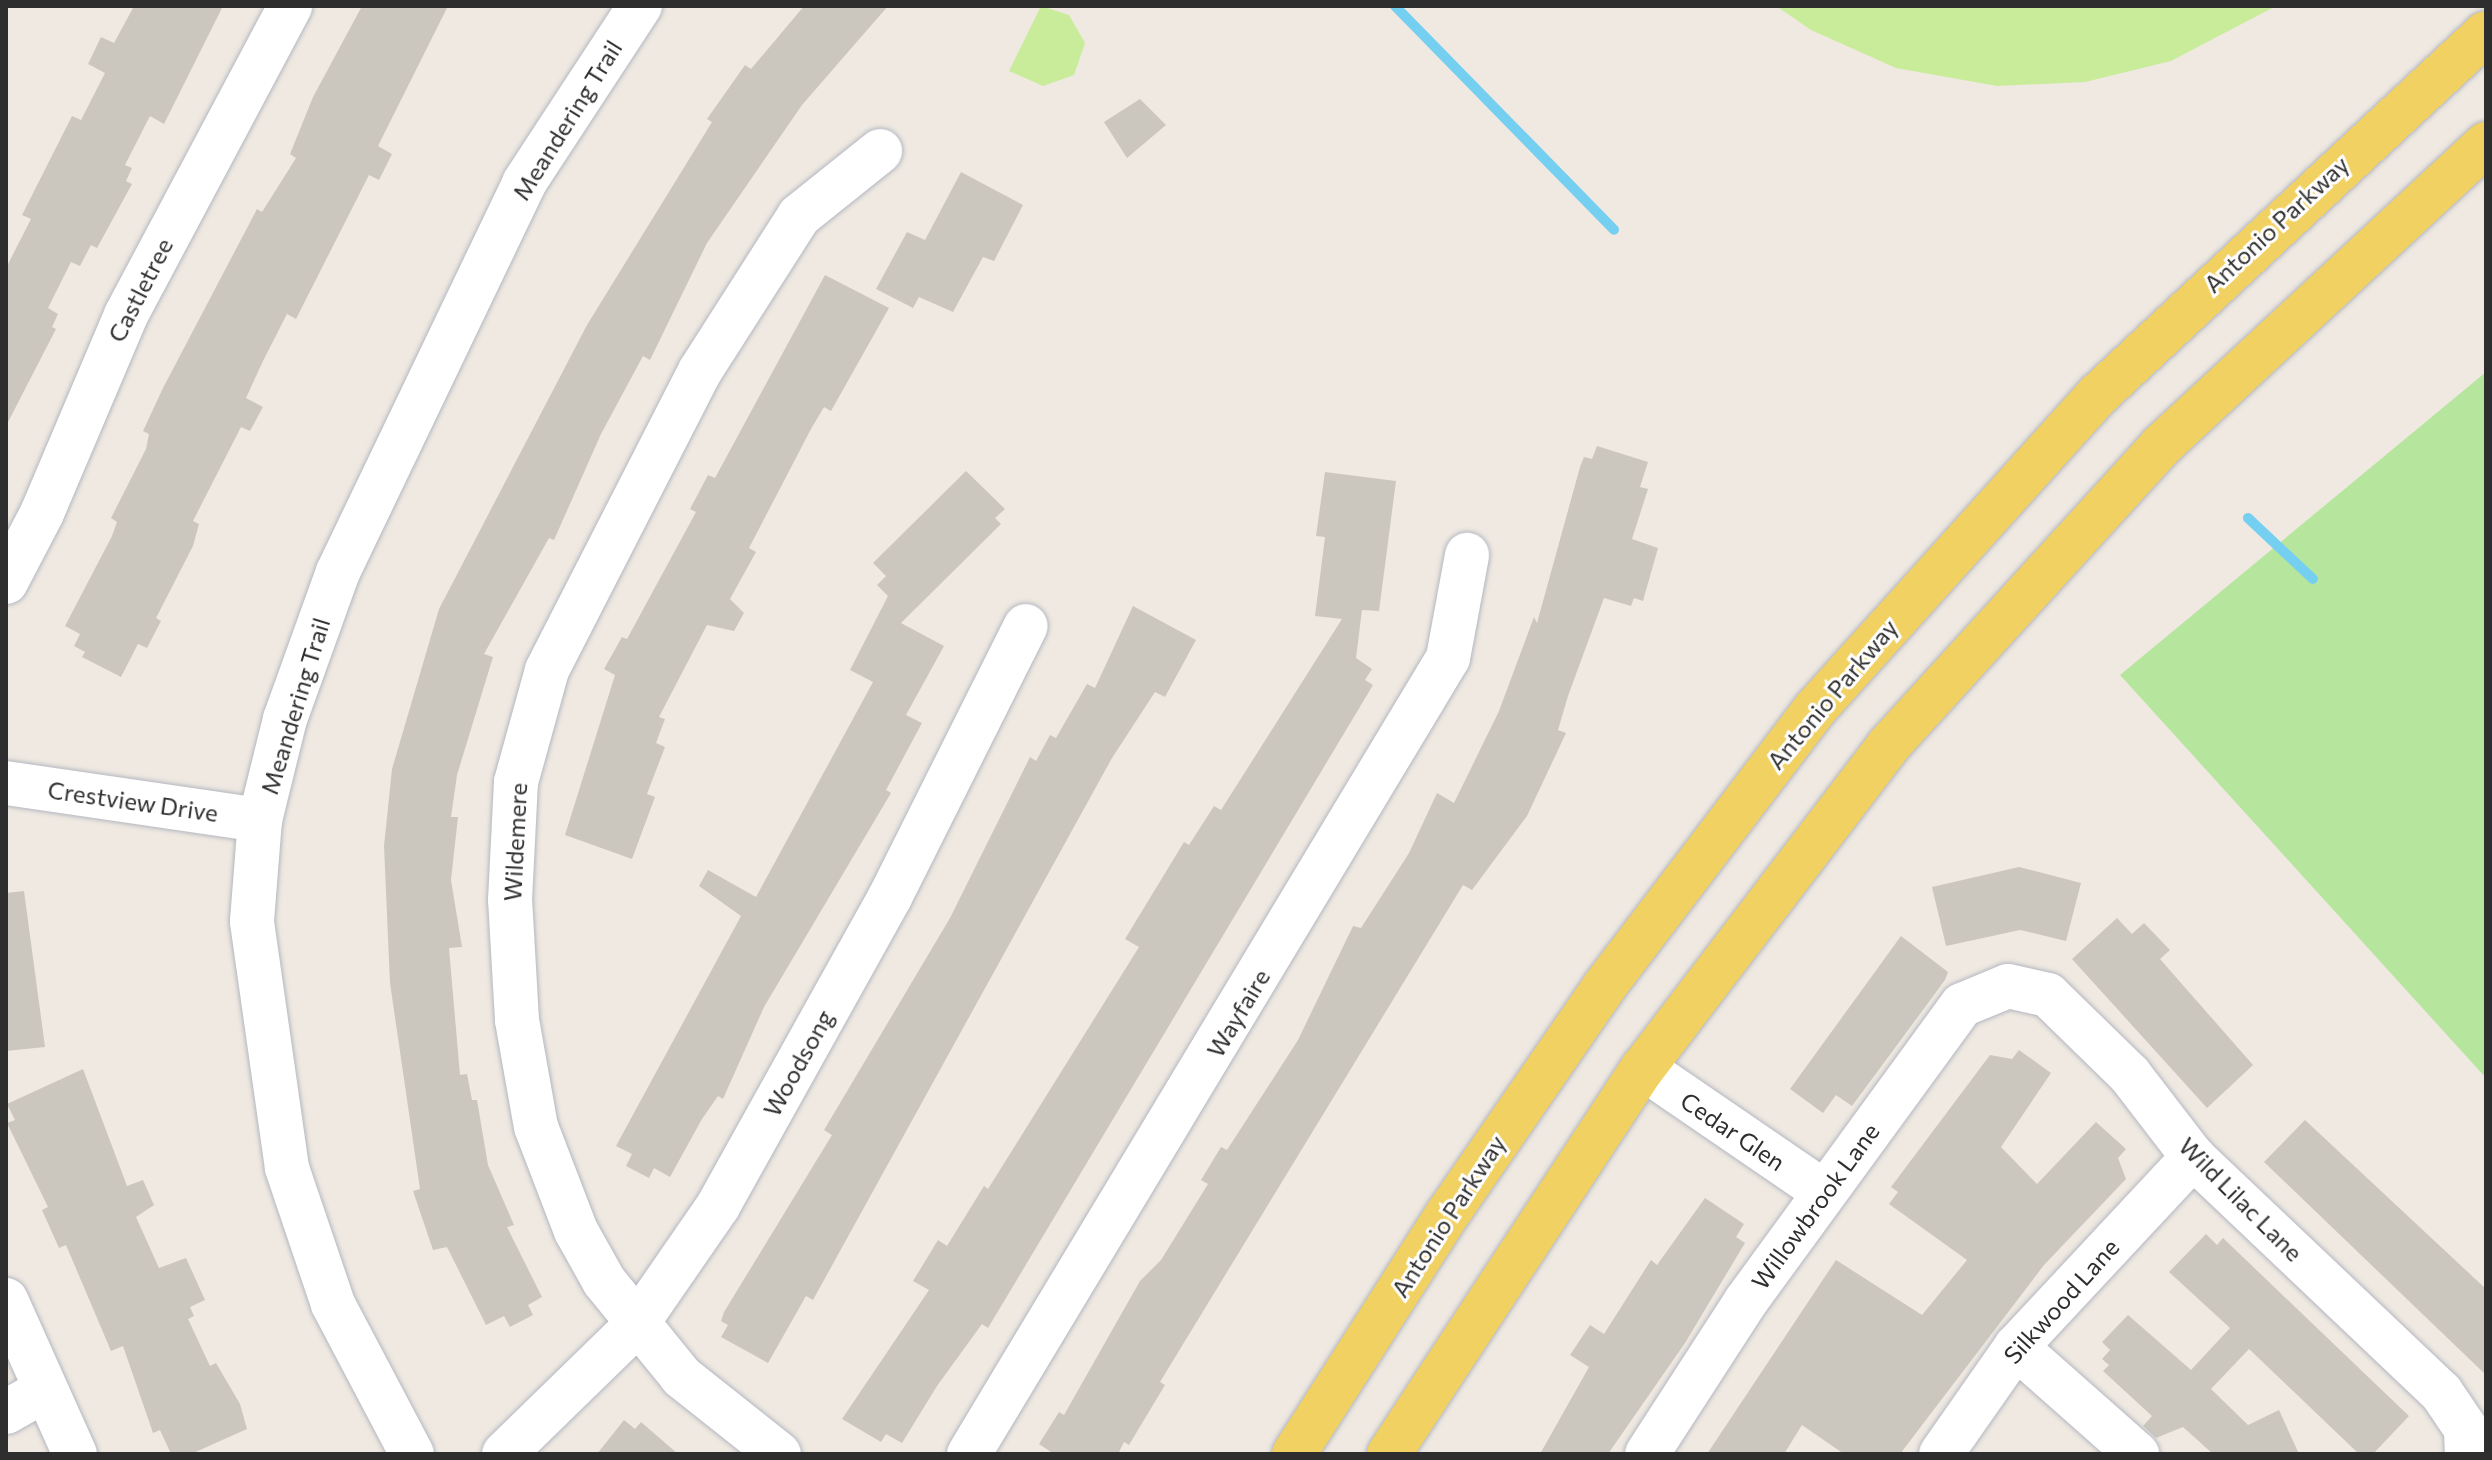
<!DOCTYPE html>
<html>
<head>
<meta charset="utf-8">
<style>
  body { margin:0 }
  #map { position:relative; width:2492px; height:1460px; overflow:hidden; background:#efe9e1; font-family:Commissioner,sans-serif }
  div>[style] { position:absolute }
  .green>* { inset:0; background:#b6e59e }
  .pitch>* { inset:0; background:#c9ec9a }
  .stream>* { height:10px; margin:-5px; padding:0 5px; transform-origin:5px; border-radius:5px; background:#75cff0 }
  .building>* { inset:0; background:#cbc7bf }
  .roads { filter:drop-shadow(0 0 2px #b4b7c1) drop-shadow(0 0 2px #b4b7c1) }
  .minor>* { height:44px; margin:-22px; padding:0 22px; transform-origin:22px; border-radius:22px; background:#fff }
  .major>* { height:44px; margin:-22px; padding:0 22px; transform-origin:22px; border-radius:22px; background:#f2d163 }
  span { translate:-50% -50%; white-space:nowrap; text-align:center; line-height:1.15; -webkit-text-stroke:6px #fff; paint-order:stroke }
  .street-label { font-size:24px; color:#2e2e2e }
  .frame { position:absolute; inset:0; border:8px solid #2e2e2e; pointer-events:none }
</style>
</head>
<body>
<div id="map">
  <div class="green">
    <div style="clip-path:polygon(2486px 372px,2486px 1078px,2120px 675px)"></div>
  </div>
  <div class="pitch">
    <div style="clip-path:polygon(1041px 6px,1069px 15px,1085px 43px,1074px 75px,1043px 86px,1009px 71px)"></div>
    <div style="clip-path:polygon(1776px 6px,2276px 6px,2171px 61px,2085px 82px,1997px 86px,1896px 68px,1811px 30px)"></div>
  </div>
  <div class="stream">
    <div style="left:1395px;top:6px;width:313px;rotate:45.6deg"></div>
    <div style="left:2248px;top:518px;width:89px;rotate:43.2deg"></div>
  </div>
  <div class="building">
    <div style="clip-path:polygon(134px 6px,223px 6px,164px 124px,150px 116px,125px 165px,132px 168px,126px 181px,132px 184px,97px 248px,91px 245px,80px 266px,71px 262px,48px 308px,58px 314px,52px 327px,56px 329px,6px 426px,6px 268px,31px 219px,22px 215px,72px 116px,81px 120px,105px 73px,88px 64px,101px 37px,114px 43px)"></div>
    <div style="clip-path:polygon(362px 6px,448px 6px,378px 146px,392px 154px,379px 180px,369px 175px,296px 319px,287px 314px,263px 361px,246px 398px,263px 407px,250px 431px,241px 427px,193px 521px,199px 524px,193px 546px,156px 618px,161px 621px,147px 648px,138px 644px,121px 677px,82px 657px,85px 652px,74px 646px,80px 634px,65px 626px,112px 536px,117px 522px,111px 518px,146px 449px,149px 434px,143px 431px,163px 388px,257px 209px,262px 212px,296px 158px,290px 154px,313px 97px)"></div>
    <div style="clip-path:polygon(804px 6px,888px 6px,802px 105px,707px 243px,650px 360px,643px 356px,601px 434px,554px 540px,549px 538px,484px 654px,493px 657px,457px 775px,451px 817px,458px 817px,451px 880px,462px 947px,449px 948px,460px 1075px,467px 1074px,472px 1100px,477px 1100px,488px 1165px,514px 1225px,507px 1227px,542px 1297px,528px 1305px,533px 1315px,510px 1327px,504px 1316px,486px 1325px,447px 1247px,433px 1250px,413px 1191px,420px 1189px,390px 983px,384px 846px,392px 769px,439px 609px,587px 325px,712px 122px,707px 119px,745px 65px,751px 69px)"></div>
    <div style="clip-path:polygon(1140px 99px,1166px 125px,1127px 158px,1104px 122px)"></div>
    <div style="clip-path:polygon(961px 172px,1023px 205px,994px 261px,983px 257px,953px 312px,919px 297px,913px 308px,876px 289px,907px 232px,925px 240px)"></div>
    <div style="clip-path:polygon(825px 275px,889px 308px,831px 411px,824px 407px,811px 429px,749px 548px,756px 552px,730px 599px,744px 613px,734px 631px,707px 625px,659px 717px,665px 719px,656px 743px,665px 747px,647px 794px,655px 797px,632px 859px,565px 835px,615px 675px,604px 669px,622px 637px,627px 639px,696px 512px,690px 509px,708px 475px,715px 478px)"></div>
    <div style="clip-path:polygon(1597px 446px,1648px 462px,1640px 487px,1648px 489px,1632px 539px,1658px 548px,1643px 601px,1634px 598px,1631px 606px,1604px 598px,1568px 696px,1558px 730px,1566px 733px,1527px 816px,1472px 890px,1463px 885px,1160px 1382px,1165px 1385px,1129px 1445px,1124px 1442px,1118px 1454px,1054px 1454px,1039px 1444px,1059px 1412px,1064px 1415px,1140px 1281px,1161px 1260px,1208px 1184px,1201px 1180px,1221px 1147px,1227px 1150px,1298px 1040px,1353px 926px,1361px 928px,1409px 853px,1437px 793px,1454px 803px,1499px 711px,1534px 617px,1537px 623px,1580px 467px,1584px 457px,1592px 459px)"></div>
    <div style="clip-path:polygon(966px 471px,1005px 509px,995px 518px,1001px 524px,901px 623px,944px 646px,906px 715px,922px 723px,886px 790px,891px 793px,764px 1007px,723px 1099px,718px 1096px,702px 1119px,670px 1177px,654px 1168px,649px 1178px,626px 1166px,632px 1154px,616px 1146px,741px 916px,699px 886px,708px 870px,756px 897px,873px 682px,850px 670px,888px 596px,877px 585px,886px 576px,873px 563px)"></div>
    <div style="clip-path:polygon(1325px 472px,1396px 481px,1379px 611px,1362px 610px,1356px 658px,1372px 669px,1365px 680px,1373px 685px,988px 1328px,982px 1324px,937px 1386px,902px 1443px,886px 1434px,881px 1442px,842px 1419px,929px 1290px,913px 1281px,938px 1240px,947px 1246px,984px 1186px,988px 1189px,1139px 947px,1125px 939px,1184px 842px,1189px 845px,1214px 806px,1221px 810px,1342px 619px,1315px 616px,1325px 537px,1316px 536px)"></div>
    <div style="clip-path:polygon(1133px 606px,1196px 640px,1165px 697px,1155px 692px,1112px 758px,813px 1300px,806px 1296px,768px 1363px,721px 1337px,728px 1325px,721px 1321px,724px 1312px,832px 1135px,824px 1130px,950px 918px,1030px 757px,1036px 761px,1050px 735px,1056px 738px,1087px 684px,1095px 688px)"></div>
    <div style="clip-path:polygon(2019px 867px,2081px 883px,2066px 941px,2020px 930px,1946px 946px,1932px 887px)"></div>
    <div style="clip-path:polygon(24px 891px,45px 1047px,6px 1051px,6px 893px)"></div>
    <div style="clip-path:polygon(2117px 918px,2132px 934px,2144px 923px,2170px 950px,2160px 959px,2253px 1065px,2207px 1108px,2072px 959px)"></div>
    <div style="clip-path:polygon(1901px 936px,1948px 972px,1945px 980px,1852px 1106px,1836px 1095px,1823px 1113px,1790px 1089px)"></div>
    <div style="clip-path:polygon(2019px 1050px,2051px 1073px,2001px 1147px,2037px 1184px,2096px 1122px,2126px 1149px,2118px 1158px,2126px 1179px,2044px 1265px,1900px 1454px,1844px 1454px,1802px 1425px,1784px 1454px,1707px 1454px,1836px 1260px,1922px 1315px,1967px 1260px,1889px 1204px,1898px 1192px,1891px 1187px,1990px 1055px,2012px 1059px)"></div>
    <div style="clip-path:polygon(83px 1069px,127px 1186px,143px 1180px,154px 1205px,136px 1217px,159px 1268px,186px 1258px,205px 1300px,190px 1307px,194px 1316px,188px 1319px,210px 1366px,216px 1363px,240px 1404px,247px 1429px,191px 1454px,171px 1454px,160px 1430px,153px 1433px,123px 1346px,111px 1351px,66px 1245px,59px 1248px,42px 1210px,48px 1207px,7px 1123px,15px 1120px,7px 1104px)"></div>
    <div style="clip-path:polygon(2305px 1120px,2486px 1289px,2486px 1375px,2264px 1162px)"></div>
    <div style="clip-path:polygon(1705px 1198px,1744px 1224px,1736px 1237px,1745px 1243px,1685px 1343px,1608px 1454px,1540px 1454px,1589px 1367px,1570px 1355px,1590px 1325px,1604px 1334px,1651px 1260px,1657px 1265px)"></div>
    <div style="clip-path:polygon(2206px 1234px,2217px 1245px,2223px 1238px,2409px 1416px,2373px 1454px,2359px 1454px,2249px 1349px,2211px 1389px,2248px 1425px,2279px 1410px,2299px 1454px,2213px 1454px,2183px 1427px,2156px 1438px,2143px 1426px,2152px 1416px,2103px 1371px,2109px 1365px,2102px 1359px,2110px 1350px,2102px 1342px,2128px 1315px,2191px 1370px,2230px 1328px,2169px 1272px)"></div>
    <div style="clip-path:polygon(624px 1420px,635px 1429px,641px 1422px,678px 1454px,597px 1454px)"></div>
  </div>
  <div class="roads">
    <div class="minor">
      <div style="left:6px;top:582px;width:78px;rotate:-62.4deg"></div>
      <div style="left:42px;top:513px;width:215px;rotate:-67deg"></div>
      <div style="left:126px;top:315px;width:350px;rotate:-62deg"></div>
      <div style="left:6px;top:783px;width:257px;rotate:8.3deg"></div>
      <div style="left:1643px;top:1068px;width:219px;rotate:34.4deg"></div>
      <div style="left:6px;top:1300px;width:169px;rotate:65.9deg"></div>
      <div style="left:2016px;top:1347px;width:162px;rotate:41.5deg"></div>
      <div style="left:6px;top:1412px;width:45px;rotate:-29.4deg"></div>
      <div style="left:412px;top:1454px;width:170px;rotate:-117.8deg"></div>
      <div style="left:333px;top:1304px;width:144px;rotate:-108.7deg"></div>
      <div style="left:287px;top:1168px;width:249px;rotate:-98.1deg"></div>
      <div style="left:252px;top:921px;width:101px;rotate:-85.5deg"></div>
      <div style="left:260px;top:820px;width:104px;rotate:-76.1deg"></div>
      <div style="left:285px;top:719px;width:156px;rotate:-70.2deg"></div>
      <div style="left:338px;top:572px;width:431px;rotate:-64.4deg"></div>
      <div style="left:524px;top:183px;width:212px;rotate:-56.8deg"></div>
      <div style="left:504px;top:1454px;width:185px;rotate:-44.3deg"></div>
      <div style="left:636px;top:1325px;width:145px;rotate:-55.4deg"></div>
      <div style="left:718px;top:1206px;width:354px;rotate:-60.9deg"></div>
      <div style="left:890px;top:897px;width:303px;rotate:-63.4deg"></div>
      <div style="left:779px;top:1454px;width:124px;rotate:-141.6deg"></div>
      <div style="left:682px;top:1377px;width:124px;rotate:-129.1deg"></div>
      <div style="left:604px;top:1281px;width:57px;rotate:-119.2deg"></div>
      <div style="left:576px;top:1231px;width:111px;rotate:-111deg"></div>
      <div style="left:536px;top:1127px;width:109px;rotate:-100.1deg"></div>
      <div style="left:517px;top:1020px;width:120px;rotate:-93.3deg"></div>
      <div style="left:510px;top:900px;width:118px;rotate:-87.1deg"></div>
      <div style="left:516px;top:782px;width:116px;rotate:-74.5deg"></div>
      <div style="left:547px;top:670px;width:336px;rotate:-62.9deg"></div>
      <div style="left:700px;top:371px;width:184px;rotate:-57.4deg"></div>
      <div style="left:799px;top:216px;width:104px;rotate:-38.7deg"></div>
      <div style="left:969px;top:1454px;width:929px;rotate:-58.96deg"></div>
      <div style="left:1448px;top:658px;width:105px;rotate:-79.5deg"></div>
      <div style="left:1647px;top:1454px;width:182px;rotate:-57.1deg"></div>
      <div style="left:1746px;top:1301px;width:366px;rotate:-53.9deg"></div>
      <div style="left:1962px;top:1005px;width:50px;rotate:-22.4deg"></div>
      <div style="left:2008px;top:986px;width:41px;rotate:12.7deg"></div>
      <div style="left:2048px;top:995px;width:115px;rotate:44.3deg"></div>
      <div style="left:2130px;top:1075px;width:103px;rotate:52.5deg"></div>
      <div style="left:2193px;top:1157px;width:342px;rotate:43.5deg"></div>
      <div style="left:2441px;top:1392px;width:45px;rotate:56deg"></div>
      <div style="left:2466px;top:1429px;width:25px;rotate:88deg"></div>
      <div style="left:1941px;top:1454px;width:131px;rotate:-55deg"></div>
      <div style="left:2016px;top:1347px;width:260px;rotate:-47deg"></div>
    </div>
    <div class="major">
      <div style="left:1294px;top:1454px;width:287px;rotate:-57.4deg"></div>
      <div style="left:1449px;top:1212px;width:273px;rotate:-55.4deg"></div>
      <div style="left:1604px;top:987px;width:349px;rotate:-52.8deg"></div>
      <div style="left:1815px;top:709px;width:424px;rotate:-48deg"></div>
      <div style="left:2099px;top:394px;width:529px;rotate:-43.01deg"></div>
      <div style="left:1389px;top:1454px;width:462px;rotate:-56.7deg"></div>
      <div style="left:1643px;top:1068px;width:405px;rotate:-52.7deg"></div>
      <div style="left:1888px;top:746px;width:406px;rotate:-47.7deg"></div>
      <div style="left:2161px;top:446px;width:444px;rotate:-42.9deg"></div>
    </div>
  </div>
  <div class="street-label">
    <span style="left:567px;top:120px;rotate:-58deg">Meandering Trail</span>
    <span style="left:2276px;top:224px;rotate:-43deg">Antonio Parkway</span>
    <span style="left:140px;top:290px;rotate:-63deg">Castletree</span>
    <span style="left:1832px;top:694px;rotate:-50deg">Antonio Parkway</span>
    <span style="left:295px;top:706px;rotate:-73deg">Meandering Trail</span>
    <span style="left:133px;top:801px;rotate:8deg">Crestview Drive</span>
    <span style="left:515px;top:842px;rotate:-87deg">Wildemere</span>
    <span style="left:1238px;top:1013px;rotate:-59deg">Wayfaire</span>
    <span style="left:798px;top:1063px;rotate:-61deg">Woodsong</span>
    <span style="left:1733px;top:1131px;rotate:34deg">Cedar Glen</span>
    <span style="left:2241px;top:1199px;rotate:45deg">Wild Lilac Lane</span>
    <span style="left:1815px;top:1206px;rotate:-54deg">Willowbrook Lane</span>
    <span style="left:1448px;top:1216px;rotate:-57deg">Antonio Parkway</span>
    <span style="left:2061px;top:1301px;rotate:-48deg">Silkwood Lane</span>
  </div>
  <div class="frame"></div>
</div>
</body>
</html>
